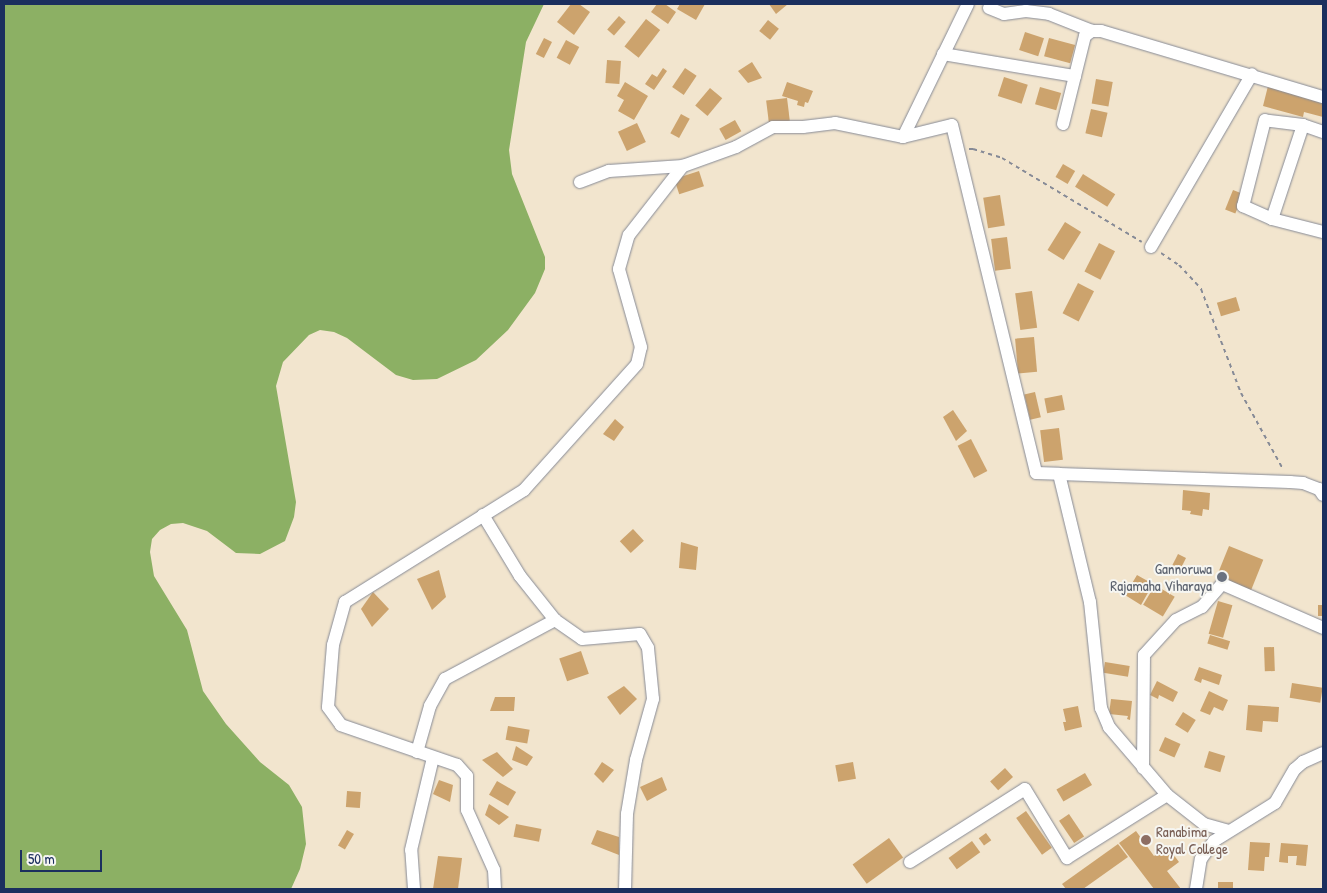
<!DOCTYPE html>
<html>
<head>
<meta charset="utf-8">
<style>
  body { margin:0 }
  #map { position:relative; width:1327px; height:893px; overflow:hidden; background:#f2e5ce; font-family:"Patrick Hand",sans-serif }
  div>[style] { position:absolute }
  .forest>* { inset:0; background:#8cb064 }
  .building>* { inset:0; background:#cca36d; transform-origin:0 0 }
  .path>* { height:2px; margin-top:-1px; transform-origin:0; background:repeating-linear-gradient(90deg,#868a96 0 4px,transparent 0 8px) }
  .roads { filter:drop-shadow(0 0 1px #868a96) drop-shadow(0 0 1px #868a96) }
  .minor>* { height:12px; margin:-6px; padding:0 6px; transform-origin:6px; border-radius:6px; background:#fff }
  .dots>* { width:14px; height:14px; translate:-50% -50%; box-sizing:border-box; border:2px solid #f6f6f2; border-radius:50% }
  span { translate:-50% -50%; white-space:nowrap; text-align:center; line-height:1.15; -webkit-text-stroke:4px #f6f6f2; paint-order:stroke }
  .worship-label { font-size:15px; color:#5b616d }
  .right { translate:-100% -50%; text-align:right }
  .education-label { font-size:15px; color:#785e54 }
  .left { translate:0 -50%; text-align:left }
  .frame { position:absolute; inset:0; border:5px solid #1b2f5e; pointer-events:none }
  .scale { position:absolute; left:20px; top:850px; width:82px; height:22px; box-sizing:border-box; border:2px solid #1b2f5e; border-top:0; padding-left:6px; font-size:15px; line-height:18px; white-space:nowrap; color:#1b2f5e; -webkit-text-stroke:4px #f6f6f2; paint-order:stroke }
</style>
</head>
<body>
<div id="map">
  <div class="forest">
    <div style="clip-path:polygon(4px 4px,544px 4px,526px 42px,509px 150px,512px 174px,545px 257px,545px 269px,535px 293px,508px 330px,476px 360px,437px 379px,413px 380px,396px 375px,347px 338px,334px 332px,320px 330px,309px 335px,283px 362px,276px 386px,296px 502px,294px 517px,285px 541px,260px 554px,236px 553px,207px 531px,183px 523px,171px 524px,160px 530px,152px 539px,150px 552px,154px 576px,187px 630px,203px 691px,226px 724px,260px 762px,289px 785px,302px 807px,306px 844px,300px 869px,291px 889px,4px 889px)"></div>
  </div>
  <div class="building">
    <div style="clip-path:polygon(571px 4px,579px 4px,590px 12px,574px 35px,557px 22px)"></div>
    <div style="clip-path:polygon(657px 4px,665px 4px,676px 12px,668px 24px,651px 12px)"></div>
    <div style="clip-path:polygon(680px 4px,705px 4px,696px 20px,677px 9px)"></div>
    <div style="clip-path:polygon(769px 4px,788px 4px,776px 14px)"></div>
    <div style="left:619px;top:16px;width:9px;height:18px;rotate:41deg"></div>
    <div style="left:646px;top:19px;width:18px;height:35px;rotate:38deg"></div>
    <div style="left:768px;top:20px;width:14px;height:14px;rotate:39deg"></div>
    <div style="left:1025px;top:32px;width:20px;height:19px;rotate:18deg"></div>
    <div style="left:544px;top:38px;width:9px;height:18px;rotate:27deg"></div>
    <div style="left:1049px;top:38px;width:27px;height:19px;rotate:15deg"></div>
    <div style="left:566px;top:40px;width:15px;height:20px;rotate:28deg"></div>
    <div style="left:607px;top:60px;width:14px;height:23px;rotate:4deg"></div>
    <div style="clip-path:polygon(752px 62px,762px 78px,748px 83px,738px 71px)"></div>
    <div style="clip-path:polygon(663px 68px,667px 71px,654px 90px,645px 84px,652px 74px,657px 77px)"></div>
    <div style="left:685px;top:68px;width:14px;height:23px;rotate:34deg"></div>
    <div style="left:1004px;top:77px;width:25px;height:20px;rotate:18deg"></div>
    <div style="left:1096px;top:79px;width:17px;height:25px;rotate:10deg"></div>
    <div style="clip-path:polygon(625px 82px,648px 96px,634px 120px,618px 111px,624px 100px,617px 96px)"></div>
    <div style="clip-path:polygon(787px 82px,813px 91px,808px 103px,805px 102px,804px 107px,797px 105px,798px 101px,782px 96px)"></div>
    <div style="clip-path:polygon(1268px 86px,1323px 102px,1323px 117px,1304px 112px,1303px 117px,1263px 106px)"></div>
    <div style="left:1040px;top:87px;width:22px;height:18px;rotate:16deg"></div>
    <div style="left:710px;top:88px;width:16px;height:23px;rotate:40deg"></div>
    <div style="left:787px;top:98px;width:23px;height:21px;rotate:83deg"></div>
    <div style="left:1091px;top:109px;width:17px;height:25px;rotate:13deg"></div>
    <div style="left:681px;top:114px;width:10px;height:22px;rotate:29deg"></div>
    <div style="left:735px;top:120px;width:13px;height:18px;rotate:61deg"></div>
    <div style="left:637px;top:123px;width:21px;height:21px;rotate:65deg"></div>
    <div style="left:1063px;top:164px;width:14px;height:15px;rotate:30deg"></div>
    <div style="left:699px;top:171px;width:16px;height:26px;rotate:72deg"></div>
    <div style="left:1083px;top:174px;width:38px;height:15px;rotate:32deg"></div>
    <div style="left:1233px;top:190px;width:11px;height:21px;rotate:22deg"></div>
    <div style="left:1000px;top:195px;width:31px;height:17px;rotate:81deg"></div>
    <div style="left:1065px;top:222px;width:19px;height:33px;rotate:32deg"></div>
    <div style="left:1007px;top:237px;width:32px;height:16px;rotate:83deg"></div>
    <div style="left:1099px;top:243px;width:18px;height:32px;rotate:27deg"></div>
    <div style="left:1078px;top:283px;width:18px;height:34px;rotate:27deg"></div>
    <div style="left:1032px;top:291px;width:37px;height:17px;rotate:82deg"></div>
    <div style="left:1236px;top:297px;width:14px;height:20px;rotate:73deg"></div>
    <div style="left:1034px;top:337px;width:35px;height:19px;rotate:85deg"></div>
    <div style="left:1035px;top:392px;width:26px;height:11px;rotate:77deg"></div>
    <div style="left:1062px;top:395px;width:15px;height:18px;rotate:79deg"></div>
    <div style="clip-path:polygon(953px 410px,967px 431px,956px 441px,943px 417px)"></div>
    <div style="clip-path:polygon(615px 419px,624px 427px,614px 441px,603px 434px)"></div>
    <div style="left:1059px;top:428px;width:32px;height:19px;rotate:83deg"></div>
    <div style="left:971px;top:439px;width:36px;height:15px;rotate:63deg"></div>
    <div style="clip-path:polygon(1183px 490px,1210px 493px,1209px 510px,1203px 509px,1202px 516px,1190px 514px,1191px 511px,1182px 510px)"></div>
    <div style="left:633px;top:529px;width:16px;height:18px;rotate:47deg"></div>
    <div style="clip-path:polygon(681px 542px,698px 547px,696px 570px,679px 568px)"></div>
    <div style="left:1229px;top:546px;width:37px;height:34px;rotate:22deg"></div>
    <div style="left:1178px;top:554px;width:9px;height:17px;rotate:27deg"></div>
    <div style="clip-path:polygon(439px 570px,446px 597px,432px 610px,417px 579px)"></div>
    <div style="clip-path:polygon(1137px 575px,1153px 584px,1141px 605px,1125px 595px,1128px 590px,1135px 593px,1138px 588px,1131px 585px)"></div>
    <div style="left:1155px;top:585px;width:23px;height:23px;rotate:31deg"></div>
    <div style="clip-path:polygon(373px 592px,389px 609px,372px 627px,361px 609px)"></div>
    <div style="left:1218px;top:601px;width:15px;height:34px;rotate:16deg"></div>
    <div style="left:1318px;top:605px;width:5px;height:11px"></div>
    <div style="left:1210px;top:635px;width:21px;height:9px;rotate:17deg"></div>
    <div style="left:1274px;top:647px;width:24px;height:10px;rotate:88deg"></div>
    <div style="left:581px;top:651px;width:24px;height:23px;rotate:71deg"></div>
    <div style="left:1105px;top:662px;width:25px;height:11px;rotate:9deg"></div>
    <div style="clip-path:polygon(1199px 667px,1222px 675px,1219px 685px,1202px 679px,1201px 683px,1194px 680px)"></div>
    <div style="clip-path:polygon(1157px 681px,1178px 692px,1173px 702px,1159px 695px,1158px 699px,1150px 695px)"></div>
    <div style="left:1292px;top:683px;width:31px;height:15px;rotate:9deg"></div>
    <div style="clip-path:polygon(624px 686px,637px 699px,620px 715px,607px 697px)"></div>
    <div style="clip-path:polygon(1209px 691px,1228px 700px,1223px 711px,1214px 707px,1210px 715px,1200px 711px)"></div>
    <div style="clip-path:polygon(495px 697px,515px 697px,514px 711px,490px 711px)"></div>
    <div style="clip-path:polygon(1111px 699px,1132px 701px,1130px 720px,1127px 719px,1128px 716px,1109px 714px)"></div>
    <div style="clip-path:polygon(1248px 705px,1279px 707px,1278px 722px,1263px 721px,1262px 732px,1246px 730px)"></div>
    <div style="clip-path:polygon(1078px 706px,1082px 727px,1065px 731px,1063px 722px,1066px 722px,1063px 709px)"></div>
    <div style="left:1183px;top:712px;width:15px;height:15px;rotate:32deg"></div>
    <div style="left:508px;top:726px;width:22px;height:14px;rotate:10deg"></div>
    <div style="left:1165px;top:737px;width:17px;height:15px;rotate:24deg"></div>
    <div style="clip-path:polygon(516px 746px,533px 757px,527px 766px,512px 760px)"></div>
    <div style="left:1209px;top:751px;width:17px;height:17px;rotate:17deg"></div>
    <div style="clip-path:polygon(497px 752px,513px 769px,503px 777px,482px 760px)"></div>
    <div style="clip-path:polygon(602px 762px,614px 770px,603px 783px,594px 774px)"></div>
    <div style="left:853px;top:762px;width:17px;height:18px;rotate:80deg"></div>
    <div style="left:1005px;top:768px;width:12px;height:20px;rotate:48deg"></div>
    <div style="left:1085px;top:773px;width:14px;height:33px;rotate:60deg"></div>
    <div style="clip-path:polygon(662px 777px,667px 790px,647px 801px,640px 787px)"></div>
    <div style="clip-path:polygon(439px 780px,453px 785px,450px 802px,433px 794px)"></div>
    <div style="left:497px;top:781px;width:22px;height:16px;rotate:30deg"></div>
    <div style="left:347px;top:791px;width:14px;height:16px;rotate:4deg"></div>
    <div style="clip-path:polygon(489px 804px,509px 817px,499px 825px,485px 815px)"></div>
    <div style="left:1026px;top:811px;width:45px;height:12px;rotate:55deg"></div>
    <div style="left:1069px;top:814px;width:27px;height:12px;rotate:56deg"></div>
    <div style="left:516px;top:824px;width:26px;height:13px;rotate:11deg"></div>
    <div style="left:347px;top:830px;width:8px;height:18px;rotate:30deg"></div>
    <div style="clip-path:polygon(597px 830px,619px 837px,619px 855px,591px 844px)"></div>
    <div style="clip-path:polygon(1136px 831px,1154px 856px,1167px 846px,1179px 862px,1167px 871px,1181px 889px,1154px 889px,1119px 843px)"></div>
    <div style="left:986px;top:833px;width:9px;height:9px;rotate:54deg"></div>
    <div style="left:889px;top:838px;width:24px;height:45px;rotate:54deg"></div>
    <div style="left:972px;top:841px;width:14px;height:29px;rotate:54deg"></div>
    <div style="clip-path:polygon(1250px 842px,1270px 843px,1269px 857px,1265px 857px,1264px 871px,1248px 870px)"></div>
    <div style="clip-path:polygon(1281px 843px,1308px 845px,1306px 866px,1296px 865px,1297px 856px,1288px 856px,1288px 863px,1279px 862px)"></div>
    <div style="clip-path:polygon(1118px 844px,1128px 857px,1083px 889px,1066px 889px,1062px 884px)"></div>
    <div style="clip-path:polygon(438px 856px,462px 858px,458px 889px,433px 889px)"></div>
    <div style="left:1218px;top:882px;width:15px;height:7px"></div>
  </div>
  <div class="path">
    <div style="left:969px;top:149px;width:4px"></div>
    <div style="left:973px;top:149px;width:30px;rotate:17deg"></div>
    <div style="left:1002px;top:158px;width:163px;rotate:31deg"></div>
    <div style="left:1161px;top:253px;width:22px;rotate:34deg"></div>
    <div style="left:1179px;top:265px;width:33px;rotate:47deg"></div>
    <div style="left:1201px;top:289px;width:111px;rotate:69deg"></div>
    <div style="left:1241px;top:393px;width:87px;rotate:61.1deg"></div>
  </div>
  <div class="roads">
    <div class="minor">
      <div style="left:968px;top:4px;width:148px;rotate:116deg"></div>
      <div style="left:903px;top:137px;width:50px;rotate:-13.8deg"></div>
      <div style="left:952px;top:125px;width:358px;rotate:76.4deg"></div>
      <div style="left:1036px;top:473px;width:23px;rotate:2deg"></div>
      <div style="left:1059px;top:474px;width:132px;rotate:76.4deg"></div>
      <div style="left:1090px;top:602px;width:107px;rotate:84.1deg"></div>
      <div style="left:1101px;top:708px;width:21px;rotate:67deg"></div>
      <div style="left:1109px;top:727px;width:89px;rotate:49.5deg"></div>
      <div style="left:1167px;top:795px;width:47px;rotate:38.1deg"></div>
      <div style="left:1204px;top:824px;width:25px;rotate:16deg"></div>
      <div style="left:989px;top:8px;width:16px;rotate:22deg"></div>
      <div style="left:1004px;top:14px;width:22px;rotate:-8deg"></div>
      <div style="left:1026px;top:11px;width:23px;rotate:7deg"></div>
      <div style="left:1049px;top:14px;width:46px;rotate:21.6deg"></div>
      <div style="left:943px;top:54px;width:134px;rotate:9.5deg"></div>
      <div style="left:1063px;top:124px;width:91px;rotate:-76deg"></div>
      <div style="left:1085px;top:36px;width:9px;rotate:-36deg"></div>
      <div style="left:1092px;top:31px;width:9px"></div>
      <div style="left:1101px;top:31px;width:232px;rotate:16.6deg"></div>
      <div style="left:1323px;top:132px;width:21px;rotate:-161deg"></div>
      <div style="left:1303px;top:125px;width:38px;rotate:-173deg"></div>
      <div style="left:1265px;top:120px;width:89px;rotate:104.3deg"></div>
      <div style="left:1243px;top:206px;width:32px;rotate:24deg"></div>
      <div style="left:1272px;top:219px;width:53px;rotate:14.3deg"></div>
      <div style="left:580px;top:182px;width:31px;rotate:-21deg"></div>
      <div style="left:609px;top:171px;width:74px;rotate:-3.9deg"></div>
      <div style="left:683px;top:166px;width:56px;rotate:-19.7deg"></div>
      <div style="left:736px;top:147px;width:42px;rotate:-28.4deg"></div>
      <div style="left:773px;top:127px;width:30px"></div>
      <div style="left:803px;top:127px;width:32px;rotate:-7deg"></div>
      <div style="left:835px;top:123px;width:69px;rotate:11.6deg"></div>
      <div style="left:1272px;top:219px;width:99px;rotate:-71.7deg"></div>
      <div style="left:1151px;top:247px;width:200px;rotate:-59.7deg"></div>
      <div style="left:1059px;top:474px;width:231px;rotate:2deg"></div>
      <div style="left:1290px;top:482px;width:13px;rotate:4deg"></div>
      <div style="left:1303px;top:483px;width:17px;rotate:21deg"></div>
      <div style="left:1319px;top:489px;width:7px;rotate:56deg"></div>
      <div style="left:483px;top:515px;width:71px;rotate:58.8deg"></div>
      <div style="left:520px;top:576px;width:56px;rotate:51.5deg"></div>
      <div style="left:555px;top:620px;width:33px;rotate:35deg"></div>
      <div style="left:582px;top:639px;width:58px;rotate:-4.9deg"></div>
      <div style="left:640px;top:634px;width:16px;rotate:60deg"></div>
      <div style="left:648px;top:648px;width:51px;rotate:84.4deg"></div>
      <div style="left:653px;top:699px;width:63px;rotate:105.6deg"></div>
      <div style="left:636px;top:760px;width:55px;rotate:99.5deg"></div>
      <div style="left:627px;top:814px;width:75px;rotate:91.5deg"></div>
      <div style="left:417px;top:752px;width:48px;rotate:-74.2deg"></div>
      <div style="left:430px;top:706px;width:31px;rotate:-61deg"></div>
      <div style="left:445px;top:679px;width:125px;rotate:-28.2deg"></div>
      <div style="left:1143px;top:768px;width:113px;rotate:-89.5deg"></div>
      <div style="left:1144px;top:655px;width:47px;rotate:-47.6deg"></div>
      <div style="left:1176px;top:620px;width:29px;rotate:-27deg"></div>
      <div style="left:1202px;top:607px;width:30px;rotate:-49deg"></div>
      <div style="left:1222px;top:584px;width:110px;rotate:23.5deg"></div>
      <div style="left:910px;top:862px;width:136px;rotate:-32.4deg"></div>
      <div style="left:1025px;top:789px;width:81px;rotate:58.7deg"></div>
      <div style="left:1067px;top:858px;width:118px;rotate:-32.2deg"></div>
      <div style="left:414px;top:889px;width:39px;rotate:-94deg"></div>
      <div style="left:411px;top:850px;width:95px;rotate:-76.6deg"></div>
      <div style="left:495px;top:889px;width:19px;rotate:-93deg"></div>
      <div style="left:494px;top:870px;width:66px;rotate:-114.2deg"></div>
      <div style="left:467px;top:810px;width:34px;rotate:-90deg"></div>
      <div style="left:467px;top:776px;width:15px;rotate:-132deg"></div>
      <div style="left:457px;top:765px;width:123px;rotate:-161deg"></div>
      <div style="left:341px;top:725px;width:22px;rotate:-126deg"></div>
      <div style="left:328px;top:707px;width:62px;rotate:-85.4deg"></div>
      <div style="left:333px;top:645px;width:45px;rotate:-74.4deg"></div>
      <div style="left:345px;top:602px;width:211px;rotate:-32deg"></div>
      <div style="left:524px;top:490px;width:169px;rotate:-48.1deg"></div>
      <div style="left:637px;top:364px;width:17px;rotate:-77deg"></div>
      <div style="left:641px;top:347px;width:81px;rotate:-105.8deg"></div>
      <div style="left:619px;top:269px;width:35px;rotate:-74deg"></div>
      <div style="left:629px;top:235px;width:88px;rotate:-52deg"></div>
      <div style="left:1196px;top:889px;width:30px;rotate:-81deg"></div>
      <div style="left:1201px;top:859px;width:22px;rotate:-54deg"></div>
      <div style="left:1214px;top:841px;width:72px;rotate:-31.9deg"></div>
      <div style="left:1275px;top:803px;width:39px;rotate:-60deg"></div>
      <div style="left:1295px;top:769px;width:11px;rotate:-41deg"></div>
      <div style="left:1303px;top:762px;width:22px;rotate:-24deg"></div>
    </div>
  </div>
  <div class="dots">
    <div style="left:1222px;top:577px;background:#6b7280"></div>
    <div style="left:1146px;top:840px;background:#8d6e63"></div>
  </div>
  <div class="worship-label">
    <span class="right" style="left:1212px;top:577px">Gannoruwa<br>Rajamaha Viharaya</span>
  </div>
  <div class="education-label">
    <span class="left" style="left:1156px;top:840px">Ranabima<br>Royal College</span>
  </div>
  <div class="frame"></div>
  <div class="scale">50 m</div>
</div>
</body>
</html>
